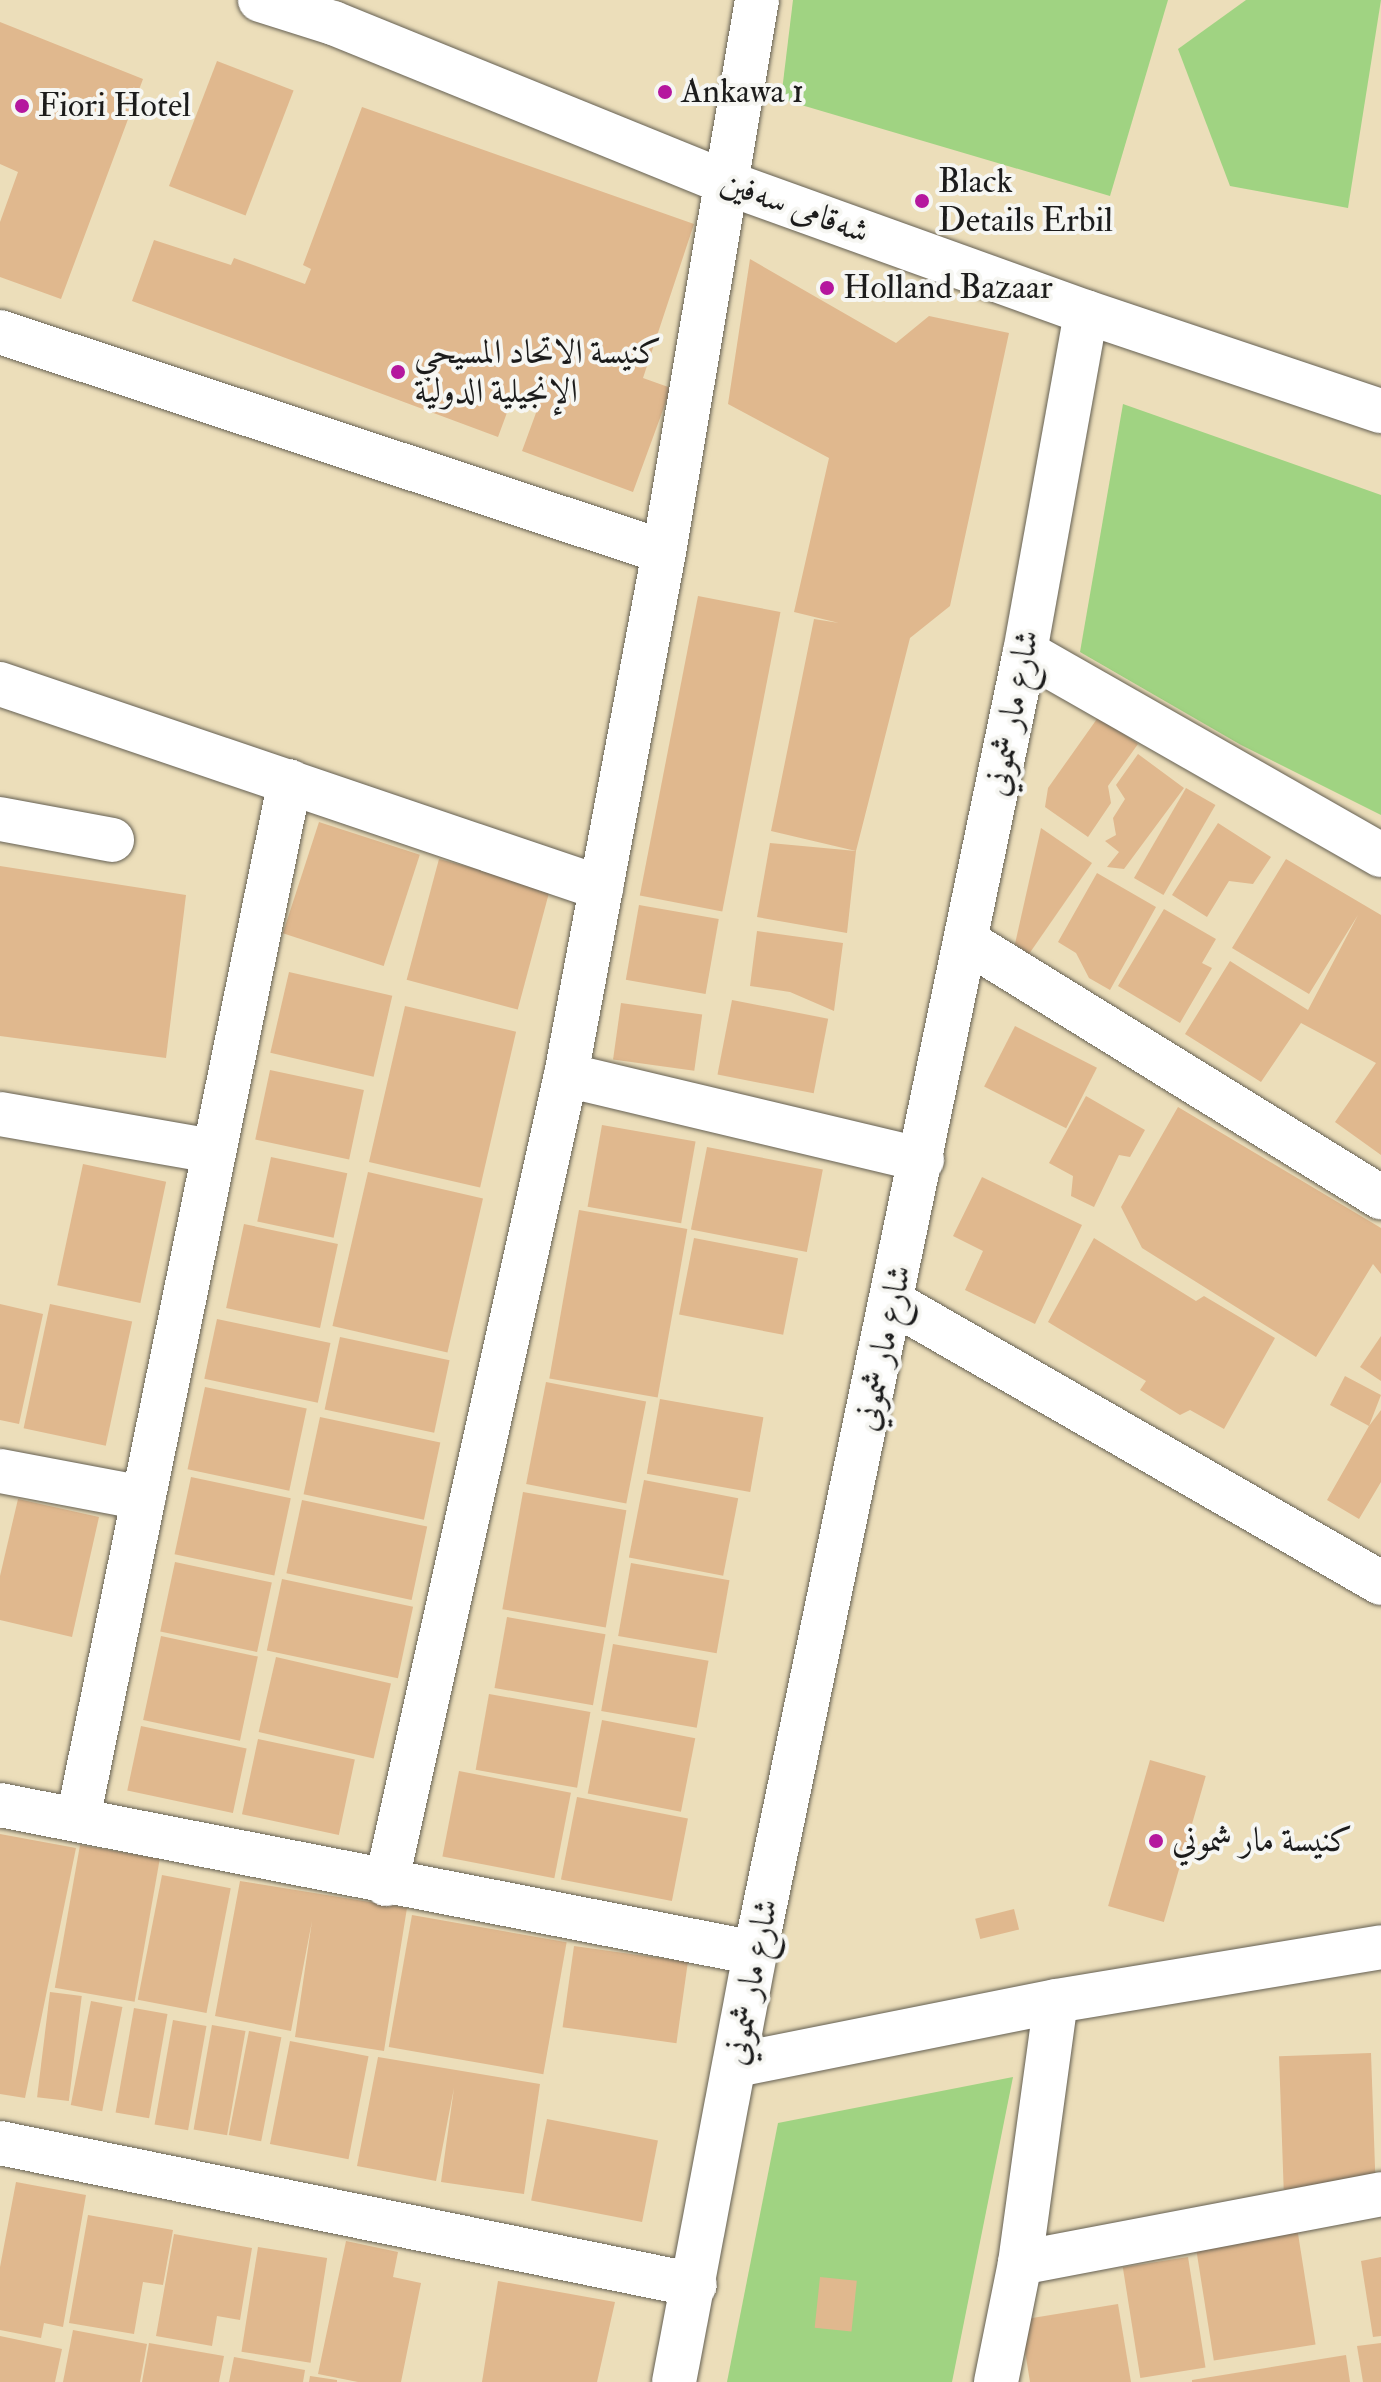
<!DOCTYPE html>
<html>
<head>
<meta charset="utf-8">
<style>
  body { margin:0 }
  #map { position:relative; width:1381px; height:2382px; overflow:hidden; background:#ecdeba; font-family:"IM FELL Double Pica",Amiri,serif }
  div>[style] { position:absolute }
  .green>* { inset:0; background:#a0d382 }
  .building>* { inset:0; background:#e0b88e; transform-origin:0 0 }
  .roads { filter:drop-shadow(0 0 2px #656053) drop-shadow(0 0 2px #656053) }
  .minor>* { height:44px; margin:-22px; padding:0 22px; transform-origin:22px; border-radius:22px; background:#fff }
  .dots>* { width:22px; height:22px; translate:-50% -50%; box-sizing:border-box; border:4px solid #f6f6f2; border-radius:50% }
  span { translate:-50% -50%; white-space:nowrap; text-align:center; line-height:1.15; -webkit-text-stroke:8px #f6f6f2; paint-order:stroke }
  .poi-label { font-size:34px; color:#1c1c1c }
  .left { translate:0 -50%; text-align:left }
  .street-label { font-size:34px; color:#1c1c1c }
</style>
</head>
<body>
<div id="map">
  <div class="green">
    <div style="clip-path:polygon(793px 0,1168px 0,1110px 196px,781px 99px)"></div>
    <div style="clip-path:polygon(1246px 0,1381px 0,1348px 208px,1230px 186px,1178px 49px)"></div>
    <div style="clip-path:polygon(1123px 404px,1381px 495px,1381px 815px,1241px 745px,1080px 652px)"></div>
    <div style="clip-path:polygon(1013px 2077px,952px 2382px,727px 2382px,778px 2123px)"></div>
  </div>
  <div class="building">
    <div style="clip-path:polygon(0 22px,143px 79px,61px 299px,0 277px,0 222px,18px 172px,0 164px)"></div>
    <div style="left:217px;top:61px;width:82px;height:134px;rotate:21deg"></div>
    <div style="clip-path:polygon(362px 107px,694px 224px,643px 378px,671px 388px,633px 492px,522px 451px,540px 402px,512px 399px,498px 437px,132px 301px,154px 240px,231px 265px,234px 258px,305px 284px,311px 269px,303px 265px)"></div>
    <div style="clip-path:polygon(750px 259px,896px 343px,929px 316px,1009px 333px,950px 606px,910px 638px,856px 851px,771px 831px,814px 619px,839px 623px,794px 612px,829px 458px,728px 404px)"></div>
    <div style="left:698px;top:596px;width:84px;height:305px;rotate:11deg"></div>
    <div style="clip-path:polygon(1099px 716px,1138px 744px,1108px 786px,1111px 803px,1088px 837px,1045px 807px,1048px 788px)"></div>
    <div style="clip-path:polygon(1138px 754px,1184px 788px,1124px 869px,1107px 867px,1119px 852px,1105px 841px,1116px 835px,1113px 818px,1125px 799px,1116px 785px)"></div>
    <div style="left:1186px;top:788px;width:34px;height:104px;rotate:30deg"></div>
    <div style="left:319px;top:822px;width:106px;height:117px;rotate:18deg"></div>
    <div style="clip-path:polygon(1218px 823px,1271px 857px,1253px 884px,1229px 881px,1207px 917px,1172px 895px)"></div>
    <div style="clip-path:polygon(1041px 828px,1092px 863px,1029px 954px,1015px 944px)"></div>
    <div style="clip-path:polygon(770px 843px,856px 851px,847px 933px,757px 917px)"></div>
    <div style="left:439px;top:859px;width:115px;height:125px;rotate:15deg"></div>
    <div style="clip-path:polygon(1286px 859px,1381px 915px,1381px 1155px,1335px 1122px,1376px 1063px,1301px 1023px,1261px 1082px,1185px 1034px,1230px 961px,1308px 1010px,1358px 915px,1309px 994px,1232px 948px)"></div>
    <div style="clip-path:polygon(0 866px,186px 895px,166px 1058px,0 1036px)"></div>
    <div style="clip-path:polygon(1097px 873px,1156px 907px,1110px 990px,1089px 978px,1076px 953px,1058px 942px)"></div>
    <div style="left:639px;top:905px;width:81px;height:76px;rotate:10deg"></div>
    <div style="clip-path:polygon(1164px 909px,1216px 939px,1202px 963px,1212px 968px,1180px 1023px,1118px 986px)"></div>
    <div style="clip-path:polygon(757px 931px,843px 943px,834px 1011px,790px 992px,750px 986px)"></div>
    <div style="left:289px;top:972px;width:106px;height:83px;rotate:13deg"></div>
    <div style="left:732px;top:1000px;width:98px;height:76px;rotate:11deg"></div>
    <div style="left:621px;top:1003px;width:82px;height:57px;rotate:8deg"></div>
    <div style="left:405px;top:1006px;width:114px;height:160px;rotate:13deg"></div>
    <div style="left:1015px;top:1026px;width:92px;height:68px;rotate:27deg"></div>
    <div style="left:270px;top:1070px;width:96px;height:71px;rotate:12deg"></div>
    <div style="clip-path:polygon(1086px 1096px,1145px 1130px,1130px 1157px,1119px 1155px,1094px 1207px,1071px 1196px,1073px 1176px,1049px 1163px)"></div>
    <div style="clip-path:polygon(1178px 1107px,1381px 1228px,1381px 1274px,1373px 1264px,1316px 1357px,1142px 1248px,1121px 1207px)"></div>
    <div style="left:602px;top:1125px;width:95px;height:83px;rotate:10deg"></div>
    <div style="left:707px;top:1147px;width:118px;height:84px;rotate:11deg"></div>
    <div style="left:271px;top:1157px;width:78px;height:66px;rotate:12deg"></div>
    <div style="left:83px;top:1164px;width:85px;height:124px;rotate:12deg"></div>
    <div style="left:368px;top:1172px;width:118px;height:158px;rotate:13deg"></div>
    <div style="clip-path:polygon(982px 1177px,1082px 1225px,1035px 1324px,965px 1290px,983px 1251px,953px 1236px)"></div>
    <div style="left:579px;top:1210px;width:110px;height:171px;rotate:10deg"></div>
    <div style="left:244px;top:1224px;width:96px;height:86px;rotate:12deg"></div>
    <div style="left:694px;top:1238px;width:106px;height:78px;rotate:11deg"></div>
    <div style="clip-path:polygon(1094px 1238px,1196px 1301px,1204px 1296px,1275px 1338px,1224px 1429px,1190px 1410px,1180px 1415px,1140px 1390px,1146px 1381px,1048px 1322px)"></div>
    <div style="clip-path:polygon(0 1304px,43px 1314px,19px 1424px,0 1420px)"></div>
    <div style="left:50px;top:1304px;width:84px;height:127px;rotate:12deg"></div>
    <div style="left:217px;top:1319px;width:116px;height:61px;rotate:12deg"></div>
    <div style="clip-path:polygon(1381px 1336px,1381px 1381px,1360px 1367px)"></div>
    <div style="left:340px;top:1337px;width:112px;height:74px;rotate:12deg"></div>
    <div style="clip-path:polygon(1345px 1376px,1381px 1395px,1369px 1426px,1381px 1410px,1381px 1482px,1359px 1519px,1327px 1500px,1369px 1426px,1330px 1405px)"></div>
    <div style="left:546px;top:1382px;width:102px;height:104px;rotate:11deg"></div>
    <div style="left:205px;top:1387px;width:104px;height:84px;rotate:12deg"></div>
    <div style="left:660px;top:1399px;width:105px;height:76px;rotate:10deg"></div>
    <div style="left:320px;top:1417px;width:123px;height:79px;rotate:12deg"></div>
    <div style="left:191px;top:1477px;width:102px;height:79px;rotate:12deg"></div>
    <div style="left:644px;top:1480px;width:96px;height:79px;rotate:11deg"></div>
    <div style="left:523px;top:1492px;width:105px;height:119px;rotate:10deg"></div>
    <div style="clip-path:polygon(18px 1499px,99px 1517px,72px 1637px,0 1620px,0 1576px)"></div>
    <div style="left:302px;top:1500px;width:128px;height:75px;rotate:12deg"></div>
    <div style="left:175px;top:1562px;width:99px;height:71px;rotate:12deg"></div>
    <div style="left:631px;top:1563px;width:100px;height:74px;rotate:10deg"></div>
    <div style="left:282px;top:1579px;width:134px;height:73px;rotate:12deg"></div>
    <div style="left:507px;top:1617px;width:100px;height:72px;rotate:10deg"></div>
    <div style="left:161px;top:1636px;width:99px;height:86px;rotate:12deg"></div>
    <div style="left:613px;top:1644px;width:97px;height:68px;rotate:10deg"></div>
    <div style="left:276px;top:1657px;width:118px;height:77px;rotate:13deg"></div>
    <div style="left:489px;top:1694px;width:103px;height:77px;rotate:10deg"></div>
    <div style="left:602px;top:1720px;width:95px;height:75px;rotate:11deg"></div>
    <div style="left:141px;top:1726px;width:108px;height:66px;rotate:12deg"></div>
    <div style="left:258px;top:1739px;width:99px;height:77px;rotate:12deg"></div>
    <div style="left:1150px;top:1760px;width:58px;height:152px;rotate:16deg"></div>
    <div style="left:459px;top:1771px;width:114px;height:87px;rotate:11deg"></div>
    <div style="left:577px;top:1797px;width:113px;height:84px;rotate:11deg"></div>
    <div style="clip-path:polygon(0 1834px,76px 1848px,25px 2098px,0 2094px)"></div>
    <div style="left:80px;top:1845px;width:81px;height:145px;rotate:10deg"></div>
    <div style="left:162px;top:1875px;width:70px;height:127px;rotate:11deg"></div>
    <div style="clip-path:polygon(240px 1881px,407px 1908px,384px 2051px,295px 2037px,312px 1921px,291px 2031px,215px 2016px)"></div>
    <div style="left:1014px;top:1909px;width:21px;height:40px;rotate:76deg"></div>
    <div style="left:412px;top:1915px;width:157px;height:134px;rotate:10deg"></div>
    <div style="left:574px;top:1946px;width:115px;height:82px;rotate:8deg"></div>
    <div style="left:50px;top:1992px;width:32px;height:106px;rotate:7deg"></div>
    <div style="left:91px;top:2001px;width:32px;height:106px;rotate:11deg"></div>
    <div style="left:134px;top:2008px;width:34px;height:106px;rotate:10deg"></div>
    <div style="left:173px;top:2020px;width:34px;height:106px;rotate:10deg"></div>
    <div style="left:212px;top:2025px;width:34px;height:106px;rotate:10deg"></div>
    <div style="left:249px;top:2031px;width:33px;height:106px;rotate:11deg"></div>
    <div style="left:290px;top:2041px;width:80px;height:105px;rotate:11deg"></div>
    <div style="left:1371px;top:2053px;width:133px;height:92px;rotate:88deg"></div>
    <div style="clip-path:polygon(378px 2057px,540px 2084px,524px 2194px,441px 2182px,454px 2088px,436px 2181px,357px 2166px)"></div>
    <div style="left:547px;top:2119px;width:113px;height:83px;rotate:11deg"></div>
    <div style="clip-path:polygon(16px 2182px,86px 2195px,63px 2327px,44px 2323px,41px 2338px,0 2330px,0 2267px)"></div>
    <div style="clip-path:polygon(88px 2215px,173px 2230px,163px 2285px,143px 2282px,134px 2334px,69px 2323px)"></div>
    <div style="left:1296px;top:2221px;width:125px;height:103px;rotate:81deg"></div>
    <div style="clip-path:polygon(174px 2234px,252px 2248px,240px 2320px,217px 2316px,212px 2346px,156px 2336px)"></div>
    <div style="clip-path:polygon(346px 2241px,398px 2252px,393px 2277px,421px 2283px,401px 2382px,358px 2382px,318px 2374px)"></div>
    <div style="left:258px;top:2247px;width:70px;height:106px;rotate:9deg"></div>
    <div style="left:1188px;top:2257px;width:112px;height:66px;rotate:81deg"></div>
    <div style="clip-path:polygon(1381px 2257px,1381px 2336px,1373px 2337px,1361px 2261px)"></div>
    <div style="left:820px;top:2277px;width:37px;height:51px;rotate:6deg"></div>
    <div style="clip-path:polygon(498px 2281px,615px 2302px,597px 2382px,482px 2382px)"></div>
    <div style="clip-path:polygon(1118px 2304px,1131px 2382px,1030px 2382px,1020px 2320px)"></div>
    <div style="clip-path:polygon(73px 2330px,147px 2344px,140px 2382px,63px 2382px)"></div>
    <div style="clip-path:polygon(0 2336px,62px 2349px,55px 2382px,0 2382px)"></div>
    <div style="clip-path:polygon(149px 2343px,224px 2356px,219px 2382px,142px 2382px)"></div>
    <div style="clip-path:polygon(1381px 2343px,1381px 2382px,1363px 2382px,1357px 2346px)"></div>
    <div style="clip-path:polygon(1346px 2355px,1350px 2382px,1192px 2382px,1192px 2380px)"></div>
    <div style="clip-path:polygon(234px 2357px,305px 2370px,303px 2382px,229px 2382px)"></div>
    <div style="clip-path:polygon(310px 2376px,337px 2380px,337px 2382px,309px 2382px)"></div>
  </div>
  <div class="roads">
    <div class="minor">
      <div style="left:260px;top:0;width:77px;rotate:17.5deg"></div>
      <div style="left:333px;top:23px;width:425px;rotate:22.1deg"></div>
      <div style="left:727px;top:183px;width:381px;rotate:19.8deg"></div>
      <div style="left:1086px;top:312px;width:311px;rotate:18.6deg"></div>
      <div style="left:0;top:332px;width:699px;rotate:18.33deg"></div>
      <div style="left:1025px;top:652px;width:410px;rotate:29.7deg"></div>
      <div style="left:0;top:684px;width:635px;rotate:18.75deg"></div>
      <div style="left:0;top:819px;width:114px;rotate:10.6deg"></div>
      <div style="left:966px;top:941px;width:488px;rotate:31.7deg"></div>
      <div style="left:566px;top:1075px;width:366px;rotate:13.4deg"></div>
      <div style="left:0;top:1114px;width:216px;rotate:9.9deg"></div>
      <div style="left:892px;top:1302px;width:564px;rotate:29.88deg"></div>
      <div style="left:0;top:1471px;width:146px;rotate:10.7deg"></div>
      <div style="left:0;top:1805px;width:769px;rotate:11.09deg"></div>
      <div style="left:78px;top:1819px;width:1059px;rotate:-78.46deg"></div>
      <div style="left:386px;top:1884px;width:829px;rotate:-77.46deg"></div>
      <div style="left:566px;top:1075px;width:532px;rotate:-79.39deg"></div>
      <div style="left:664px;top:552px;width:560px;rotate:-80.44deg"></div>
      <div style="left:736px;top:2065px;width:326px;rotate:-11.3deg"></div>
      <div style="left:1056px;top:2001px;width:329px;rotate:-9.4deg"></div>
      <div style="left:0;top:2143px;width:709px;rotate:11.55deg"></div>
      <div style="left:1020px;top:2263px;width:368px;rotate:-10.8deg"></div>
      <div style="left:674px;top:2382px;width:437px;rotate:-79.3deg"></div>
      <div style="left:755px;top:1953px;width:1329px;rotate:-78.28deg"></div>
      <div style="left:1025px;top:652px;width:345px;rotate:-79.8deg"></div>
      <div style="left:996px;top:2382px;width:121px;rotate:-78.6deg"></div>
      <div style="left:1020px;top:2263px;width:264px;rotate:-82.2deg"></div>
    </div>
  </div>
  <div class="dots">
    <div style="left:665px;top:92px;background:#b5179e"></div>
    <div style="left:22px;top:106px;background:#b5179e"></div>
    <div style="left:922px;top:201px;background:#b5179e"></div>
    <div style="left:827px;top:288px;background:#b5179e"></div>
    <div style="left:398px;top:372px;background:#b5179e"></div>
    <div style="left:1156px;top:1841px;background:#b5179e"></div>
  </div>
  <div class="poi-label">
    <span class="left" style="left:681px;top:92px">Ankawa 1</span>
    <span class="left" style="left:38px;top:106px">Fiori Hotel</span>
    <span class="left" style="left:938px;top:201px">Black<br>Details Erbil</span>
    <span class="left" style="left:843px;top:288px">Holland Bazaar</span>
    <span class="left" style="left:414px;top:372px">كنيسة الاتحاد المسيحي<br>الإنجيلية الدولية</span>
    <span class="left" style="left:1172px;top:1841px">كنيسة مار شموني</span>
  </div>
  <div class="street-label">
    <span style="left:795px;top:207px;rotate:20deg">شەقامی سەفین</span>
    <span style="left:1012px;top:713px;rotate:-79deg">شارع مار شموني</span>
    <span style="left:883px;top:1348px;rotate:-78deg">شارع مار شموني</span>
    <span style="left:751px;top:1982px;rotate:-79deg">شارع مار شموني</span>
  </div>
</div>
</body>
</html>
